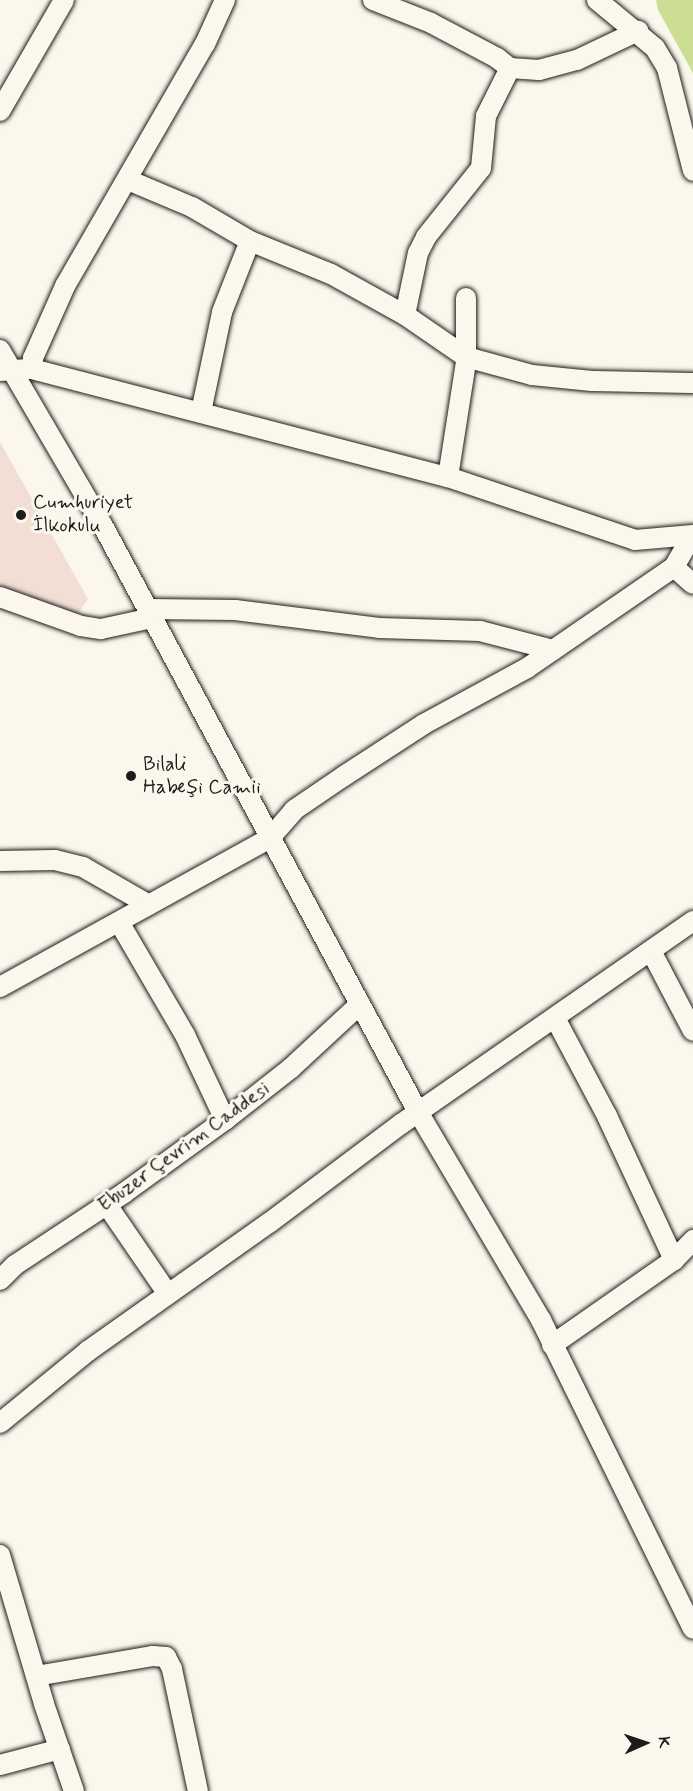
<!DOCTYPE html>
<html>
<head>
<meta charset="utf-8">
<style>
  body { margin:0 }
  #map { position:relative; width:693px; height:1791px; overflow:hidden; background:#fbf7ec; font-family:Mynerve,sans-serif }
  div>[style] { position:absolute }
  .built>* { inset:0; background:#f2ded4 }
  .green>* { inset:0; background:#cbde93 }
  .roads { filter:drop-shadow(0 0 2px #1c1c1c) drop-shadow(0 0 2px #1c1c1c) }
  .minor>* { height:20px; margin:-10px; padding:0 10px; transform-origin:10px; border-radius:10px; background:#fbf7ec }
  .dots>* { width:16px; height:16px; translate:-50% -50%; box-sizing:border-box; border:3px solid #fbf7ec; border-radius:50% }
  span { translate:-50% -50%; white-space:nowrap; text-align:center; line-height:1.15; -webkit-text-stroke:6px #fbf7ec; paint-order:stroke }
  .poi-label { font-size:20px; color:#1c1c1c }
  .left { translate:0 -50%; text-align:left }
  .street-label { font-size:20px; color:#1c1c1c }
  .north { position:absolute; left:615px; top:1713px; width:60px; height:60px; -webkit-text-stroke:4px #fbf7ec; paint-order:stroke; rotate:87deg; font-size:16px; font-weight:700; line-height:24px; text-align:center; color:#1c1c1c }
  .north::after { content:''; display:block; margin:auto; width:21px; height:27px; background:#1c1c1c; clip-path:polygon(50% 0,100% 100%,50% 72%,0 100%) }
</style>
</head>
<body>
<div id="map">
  <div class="built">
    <div style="clip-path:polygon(0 442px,88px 599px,77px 615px,0 589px)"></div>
  </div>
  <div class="green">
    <div style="clip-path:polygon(656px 0,693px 0,693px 73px,658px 10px)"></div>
  </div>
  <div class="roads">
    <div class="minor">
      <div style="left:373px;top:0;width:62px;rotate:21.6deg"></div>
      <div style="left:431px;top:23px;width:75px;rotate:27.9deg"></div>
      <div style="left:497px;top:58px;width:16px;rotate:38deg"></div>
      <div style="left:510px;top:68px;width:29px;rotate:4deg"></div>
      <div style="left:539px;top:70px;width:39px;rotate:-15deg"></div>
      <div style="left:577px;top:60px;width:68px;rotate:-25.4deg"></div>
      <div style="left:597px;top:0;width:75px;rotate:39.6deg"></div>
      <div style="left:655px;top:48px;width:23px;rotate:59deg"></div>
      <div style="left:667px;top:68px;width:106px;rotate:75.8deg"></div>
      <div style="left:0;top:111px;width:128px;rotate:-60deg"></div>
      <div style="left:128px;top:180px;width:69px;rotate:22.9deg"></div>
      <div style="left:192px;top:207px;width:67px;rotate:30.4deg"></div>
      <div style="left:250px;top:241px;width:87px;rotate:22.2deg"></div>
      <div style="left:331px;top:274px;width:85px;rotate:29deg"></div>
      <div style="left:405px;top:315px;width:74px;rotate:34.5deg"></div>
      <div style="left:466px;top:357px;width:68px;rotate:15.3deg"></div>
      <div style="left:532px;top:375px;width:60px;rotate:5.7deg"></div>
      <div style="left:592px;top:381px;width:101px;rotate:1.1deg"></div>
      <div style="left:405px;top:315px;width:63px;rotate:-78.2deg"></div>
      <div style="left:418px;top:253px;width:18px;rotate:-63deg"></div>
      <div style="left:426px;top:237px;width:88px;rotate:-51.4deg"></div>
      <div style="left:481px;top:168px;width:52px;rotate:-84.5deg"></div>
      <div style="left:486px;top:116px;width:54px;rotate:-63.4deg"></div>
      <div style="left:0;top:350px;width:204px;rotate:59.7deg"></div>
      <div style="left:103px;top:526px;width:665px;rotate:61.74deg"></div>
      <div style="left:418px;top:1112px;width:242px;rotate:59.4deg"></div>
      <div style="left:541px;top:1320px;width:344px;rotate:63.8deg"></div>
      <div style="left:32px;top:369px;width:11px;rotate:-85deg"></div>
      <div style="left:33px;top:358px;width:79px;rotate:-66deg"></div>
      <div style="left:65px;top:286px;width:280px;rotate:-60deg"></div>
      <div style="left:205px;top:44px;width:48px;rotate:-65.6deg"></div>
      <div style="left:0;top:371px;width:32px;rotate:-4deg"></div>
      <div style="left:32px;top:369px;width:430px;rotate:14.6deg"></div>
      <div style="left:448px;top:477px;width:197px;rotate:18.6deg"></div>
      <div style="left:635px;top:540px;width:58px;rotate:-4.9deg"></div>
      <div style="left:201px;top:412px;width:102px;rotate:-78.1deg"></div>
      <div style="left:222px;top:312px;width:76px;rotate:-68.5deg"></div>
      <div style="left:448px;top:477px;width:116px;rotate:-81.1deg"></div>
      <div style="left:466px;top:362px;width:64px;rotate:-90deg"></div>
      <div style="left:674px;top:567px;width:25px;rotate:42deg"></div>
      <div style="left:0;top:597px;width:86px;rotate:19.7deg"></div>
      <div style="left:81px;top:626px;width:20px;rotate:9deg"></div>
      <div style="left:101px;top:629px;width:52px;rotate:-12.2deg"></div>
      <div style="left:147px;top:609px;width:88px;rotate:0.7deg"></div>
      <div style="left:235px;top:610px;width:145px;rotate:7.1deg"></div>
      <div style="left:379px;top:628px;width:101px;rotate:1.7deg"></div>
      <div style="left:480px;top:631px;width:75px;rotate:14.6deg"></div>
      <div style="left:0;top:861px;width:55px;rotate:-1deg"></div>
      <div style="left:55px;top:860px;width:29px;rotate:14deg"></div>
      <div style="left:83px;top:867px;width:76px;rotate:29.9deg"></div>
      <div style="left:119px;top:922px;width:131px;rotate:59.7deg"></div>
      <div style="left:185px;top:1035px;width:94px;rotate:64.8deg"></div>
      <div style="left:651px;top:951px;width:90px;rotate:62.3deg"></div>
      <div style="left:0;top:987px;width:308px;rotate:-28.9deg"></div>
      <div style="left:270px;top:838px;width:37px;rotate:-49deg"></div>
      <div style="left:294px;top:810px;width:60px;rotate:-34.2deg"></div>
      <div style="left:344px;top:776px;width:95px;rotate:-33deg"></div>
      <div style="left:424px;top:724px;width:117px;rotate:-28.5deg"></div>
      <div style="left:527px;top:668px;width:178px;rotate:-34.5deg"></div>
      <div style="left:674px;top:567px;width:36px;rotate:-60deg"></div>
      <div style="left:555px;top:1018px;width:111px;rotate:62deg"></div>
      <div style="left:607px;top:1116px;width:159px;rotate:65deg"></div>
      <div style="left:107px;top:1205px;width:108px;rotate:55.6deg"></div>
      <div style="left:0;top:1280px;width:21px;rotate:-45deg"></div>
      <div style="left:15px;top:1265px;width:131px;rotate:-33.4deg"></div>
      <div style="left:124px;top:1193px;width:125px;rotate:-35.9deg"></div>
      <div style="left:225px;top:1120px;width:84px;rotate:-38.2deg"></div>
      <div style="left:291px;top:1068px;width:94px;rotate:-42.8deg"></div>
      <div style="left:552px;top:1345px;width:149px;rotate:-34.9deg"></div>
      <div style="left:674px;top:1260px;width:28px;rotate:-46deg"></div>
      <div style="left:0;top:1423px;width:114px;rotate:-39.3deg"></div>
      <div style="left:88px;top:1351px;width:222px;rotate:-35.3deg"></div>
      <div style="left:269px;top:1223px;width:165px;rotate:-36.9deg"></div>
      <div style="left:401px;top:1124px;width:356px;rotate:-34.8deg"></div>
      <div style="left:0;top:1555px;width:155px;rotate:73.5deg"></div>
      <div style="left:44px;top:1704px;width:92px;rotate:71deg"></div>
      <div style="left:36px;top:1676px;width:119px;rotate:-9.7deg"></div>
      <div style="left:153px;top:1656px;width:13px;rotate:4deg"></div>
      <div style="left:166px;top:1657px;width:13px;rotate:63deg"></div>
      <div style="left:172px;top:1669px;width:125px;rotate:78deg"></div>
      <div style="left:0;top:1765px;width:62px;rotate:-14.9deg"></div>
    </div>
  </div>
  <div class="dots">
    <div style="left:21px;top:515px;background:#1c1c1c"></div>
    <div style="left:131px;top:776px;background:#1c1c1c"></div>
  </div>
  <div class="poi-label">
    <span class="left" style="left:33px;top:514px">Cumhuriyet<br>İlkokulu</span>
    <span class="left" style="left:143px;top:776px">Bilali<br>Habeşi Camii</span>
  </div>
  <div class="street-label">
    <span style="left:184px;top:1147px;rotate:-36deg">Ebuzer Çevrim Caddesi</span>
  </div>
  <div class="north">K</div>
</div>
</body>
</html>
